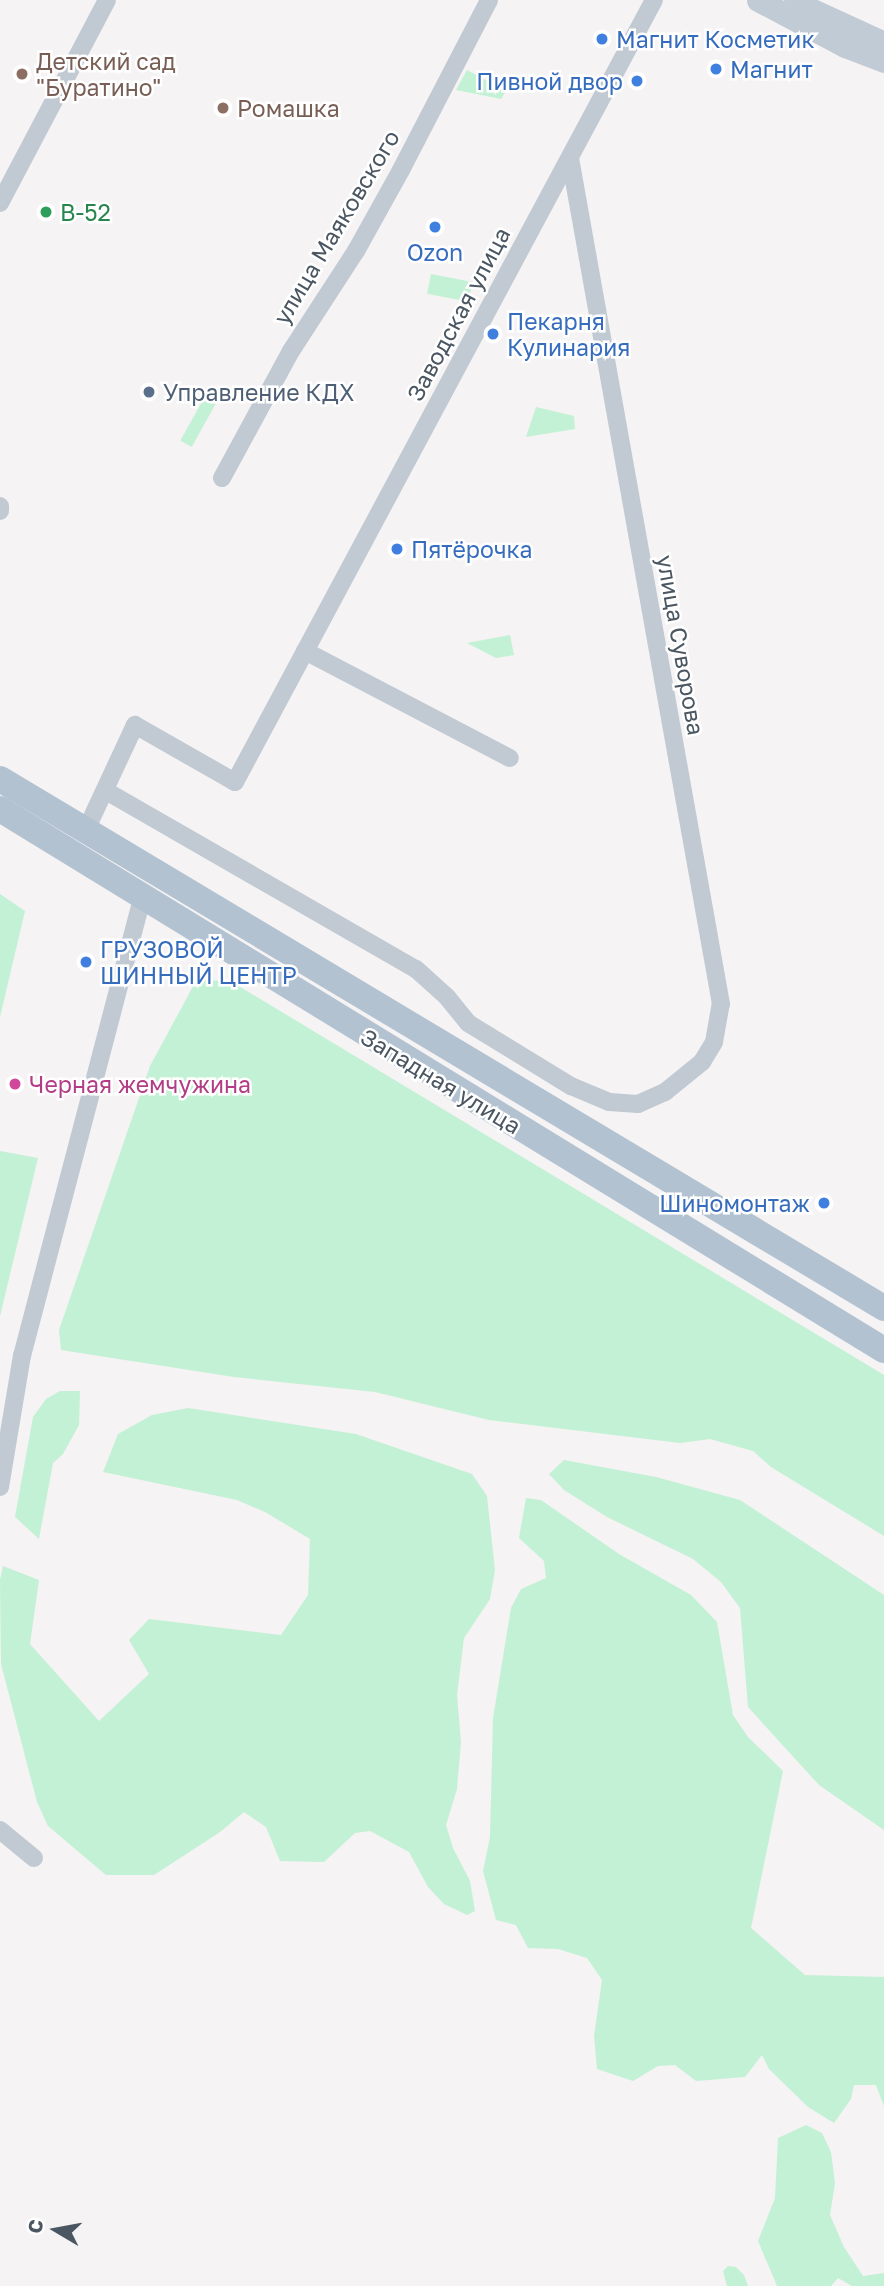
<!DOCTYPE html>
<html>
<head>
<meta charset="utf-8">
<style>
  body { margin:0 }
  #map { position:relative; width:884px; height:2286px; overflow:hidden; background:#f5f3f3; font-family:"Golos Text",sans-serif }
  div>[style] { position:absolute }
  .green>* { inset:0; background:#c3f1d5; transform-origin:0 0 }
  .street>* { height:18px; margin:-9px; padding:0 9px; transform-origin:9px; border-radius:9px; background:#c1cad2 }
  .secondary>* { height:23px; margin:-11.5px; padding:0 11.5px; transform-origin:11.5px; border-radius:11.5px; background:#c1cbd6 }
  .primary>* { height:26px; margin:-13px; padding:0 13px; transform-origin:13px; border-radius:13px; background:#b3c2d1 }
  .dots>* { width:19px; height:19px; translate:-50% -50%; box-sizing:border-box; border:4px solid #fff; border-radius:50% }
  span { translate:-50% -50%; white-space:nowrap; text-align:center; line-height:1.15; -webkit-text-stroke:5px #fff; paint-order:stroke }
  .shop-label { font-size:23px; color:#366cbe }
  .left { translate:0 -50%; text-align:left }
  .right { translate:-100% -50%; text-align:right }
  .education-label { font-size:23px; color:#785e54 }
  .leisure-label { font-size:23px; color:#27864d }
  .street-label { font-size:23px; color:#4a5661 }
  .service-label { font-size:23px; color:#4e5e75 }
  .hotel-label { font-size:23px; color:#b23c85 }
  .north { position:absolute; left:21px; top:2195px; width:70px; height:70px; -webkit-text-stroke:5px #fff; paint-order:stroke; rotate:280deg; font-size:19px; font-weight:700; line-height:28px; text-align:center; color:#4a5661 }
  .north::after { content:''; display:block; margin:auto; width:24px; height:32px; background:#4a5661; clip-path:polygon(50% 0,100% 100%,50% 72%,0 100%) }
</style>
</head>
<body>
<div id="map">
  <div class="green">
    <div style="clip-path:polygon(467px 70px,506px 91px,501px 99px,456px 90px)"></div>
    <div style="left:431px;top:274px;width:42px;height:20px;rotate:11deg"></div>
    <div style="left:209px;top:389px;width:13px;height:59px;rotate:29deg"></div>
    <div style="clip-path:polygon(536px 407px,574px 416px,575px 429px,526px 437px)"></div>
    <div style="clip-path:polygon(510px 635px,514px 655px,496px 658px,467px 643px)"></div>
    <div style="clip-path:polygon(0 894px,25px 911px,0 1017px)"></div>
    <div style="clip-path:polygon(197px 979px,232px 982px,884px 1375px,884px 1536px,771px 1467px,753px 1451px,710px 1439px,680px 1443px,489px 1420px,375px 1392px,234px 1377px,61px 1350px,59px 1330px,150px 1066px)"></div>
    <div style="clip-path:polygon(0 1151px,38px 1158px,0 1316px)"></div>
    <div style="clip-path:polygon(60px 1391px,80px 1391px,79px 1425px,63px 1454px,53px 1463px,39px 1539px,15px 1517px,33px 1417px,46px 1399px)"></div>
    <div style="clip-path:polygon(188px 1408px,356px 1434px,472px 1474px,487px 1496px,495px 1570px,490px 1599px,464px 1638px,457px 1695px,461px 1742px,457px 1789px,446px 1825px,453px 1848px,470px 1881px,475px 1911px,467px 1915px,444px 1904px,428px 1887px,409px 1852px,370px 1831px,355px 1833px,324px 1862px,280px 1861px,266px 1827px,244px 1812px,220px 1832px,154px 1875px,106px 1875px,48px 1826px,37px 1802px,1px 1664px,0 1580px,3px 1566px,39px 1580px,30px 1644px,99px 1721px,149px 1674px,129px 1640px,149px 1619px,281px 1635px,308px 1595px,310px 1539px,265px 1512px,237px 1500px,103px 1472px,118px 1434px,152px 1415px)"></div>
    <div style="clip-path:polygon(564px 1460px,656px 1477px,740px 1500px,884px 1595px,884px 1830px,819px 1785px,748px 1707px,740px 1608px,721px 1582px,693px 1559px,607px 1517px,564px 1490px,549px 1474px)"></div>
    <div style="clip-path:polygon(526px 1498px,541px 1500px,619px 1554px,691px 1595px,717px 1622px,733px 1715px,748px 1737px,783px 1771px,751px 1928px,805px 1975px,884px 1977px,884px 2106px,876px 2085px,854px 2085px,851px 2099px,834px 2123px,808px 2107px,769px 2069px,762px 2055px,745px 2077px,696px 2081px,675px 2065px,658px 2066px,633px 2081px,597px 2069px,594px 2036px,602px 1980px,587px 1958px,558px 1949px,528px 1948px,516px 1925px,496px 1920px,483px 1871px,490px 1837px,493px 1718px,511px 1608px,521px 1589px,546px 1578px,544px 1561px,519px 1538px)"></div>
    <div style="clip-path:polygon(806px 2125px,822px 2133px,831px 2152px,835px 2183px,830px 2215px,844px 2247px,863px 2276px,884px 2273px,884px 2286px,852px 2286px,838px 2278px,831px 2286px,777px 2286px,758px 2241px,775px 2198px,778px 2138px)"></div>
    <div style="clip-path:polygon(728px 2266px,736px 2267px,744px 2275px,748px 2286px,727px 2286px,723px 2271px)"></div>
  </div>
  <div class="street">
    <div style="left:0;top:203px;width:229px;rotate:-62.2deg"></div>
    <div style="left:222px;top:478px;width:145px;rotate:-61.5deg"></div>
    <div style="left:291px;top:351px;width:119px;rotate:-57deg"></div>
    <div style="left:356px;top:251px;width:93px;rotate:-60.9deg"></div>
    <div style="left:401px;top:170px;width:191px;rotate:-62.6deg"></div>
    <div style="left:0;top:506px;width:5px;rotate:90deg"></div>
    <div style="left:305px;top:651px;width:231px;rotate:27.6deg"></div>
    <div style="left:106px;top:791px;width:357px;rotate:29.9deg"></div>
    <div style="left:416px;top:969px;width:42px;rotate:42.1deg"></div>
    <div style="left:447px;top:997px;width:33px;rotate:51deg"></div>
    <div style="left:468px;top:1023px;width:121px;rotate:31.5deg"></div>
    <div style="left:571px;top:1086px;width:41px;rotate:22.8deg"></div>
    <div style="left:609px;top:1102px;width:29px;rotate:4deg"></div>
    <div style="left:638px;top:1104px;width:30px;rotate:-24deg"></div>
    <div style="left:665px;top:1092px;width:48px;rotate:-39deg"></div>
    <div style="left:702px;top:1062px;width:23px;rotate:-59deg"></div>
    <div style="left:714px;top:1042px;width:39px;rotate:-80deg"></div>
    <div style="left:721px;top:1004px;width:859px;rotate:-100.12deg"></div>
    <div style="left:86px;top:830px;width:116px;rotate:-65deg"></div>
    <div style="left:135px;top:725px;width:115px;rotate:29.7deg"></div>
    <div style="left:235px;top:782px;width:887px;rotate:-61.82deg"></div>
    <div style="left:0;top:1487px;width:133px;rotate:-80.5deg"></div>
    <div style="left:22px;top:1356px;width:473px;rotate:-75.3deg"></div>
    <div style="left:0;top:1830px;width:44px;rotate:39.5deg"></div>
  </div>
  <div class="secondary">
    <div style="left:758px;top:0;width:98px;rotate:27.9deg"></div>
    <div style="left:845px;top:46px;width:42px;rotate:21deg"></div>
    <div style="left:795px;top:2px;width:98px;rotate:24.7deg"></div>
  </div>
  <div class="primary">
    <div style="left:0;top:779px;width:1030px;rotate:30.9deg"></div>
    <div style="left:0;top:809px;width:1036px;rotate:31.47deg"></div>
  </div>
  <div class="dots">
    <div style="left:602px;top:39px;background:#3f7fe0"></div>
    <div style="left:716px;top:69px;background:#3f7fe0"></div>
    <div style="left:22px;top:74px;background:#8d6e63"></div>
    <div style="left:637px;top:81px;background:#3f7fe0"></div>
    <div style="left:223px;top:108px;background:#8d6e63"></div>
    <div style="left:46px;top:212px;background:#2e9e5b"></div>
    <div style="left:435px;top:227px;background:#3f7fe0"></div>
    <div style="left:493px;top:334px;background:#3f7fe0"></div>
    <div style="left:149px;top:392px;background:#5c6f8a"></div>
    <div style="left:397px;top:549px;background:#3f7fe0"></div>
    <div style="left:86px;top:962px;background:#3f7fe0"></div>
    <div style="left:15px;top:1084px;background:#d1479c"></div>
    <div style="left:824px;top:1203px;background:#3f7fe0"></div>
  </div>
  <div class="shop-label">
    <span class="left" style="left:616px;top:39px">Магнит Косметик</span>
    <span class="left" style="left:730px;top:69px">Магнит</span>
    <span class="right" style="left:623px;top:81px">Пивной двор</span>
    <span style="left:435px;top:252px">Ozon</span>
    <span class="left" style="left:507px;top:334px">Пекарня<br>Кулинария</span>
    <span class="left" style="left:411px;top:549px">Пятёрочка</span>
    <span class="left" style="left:100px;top:962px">ГРУЗОВОЙ<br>ШИННЫЙ ЦЕНТР</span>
    <span class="right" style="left:810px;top:1203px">Шиномонтаж</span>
  </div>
  <div class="education-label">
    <span class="left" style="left:36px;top:74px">Детский сад<br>"Буратино"</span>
    <span class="left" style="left:237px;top:108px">Ромашка</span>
  </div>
  <div class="leisure-label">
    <span class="left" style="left:60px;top:212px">В-52</span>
  </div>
  <div class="street-label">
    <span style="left:336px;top:227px;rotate:-59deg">улица Маяковского</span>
    <span style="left:458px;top:314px;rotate:-62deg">Заводская улица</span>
    <span style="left:681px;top:645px;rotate:80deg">улица Суворова</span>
    <span style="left:441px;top:1081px;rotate:31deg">Западная улица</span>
  </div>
  <div class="service-label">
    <span class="left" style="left:163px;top:392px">Управление КДХ</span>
  </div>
  <div class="hotel-label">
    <span class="left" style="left:29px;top:1084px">Черная жемчужина</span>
  </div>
  <div class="north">С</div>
</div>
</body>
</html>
